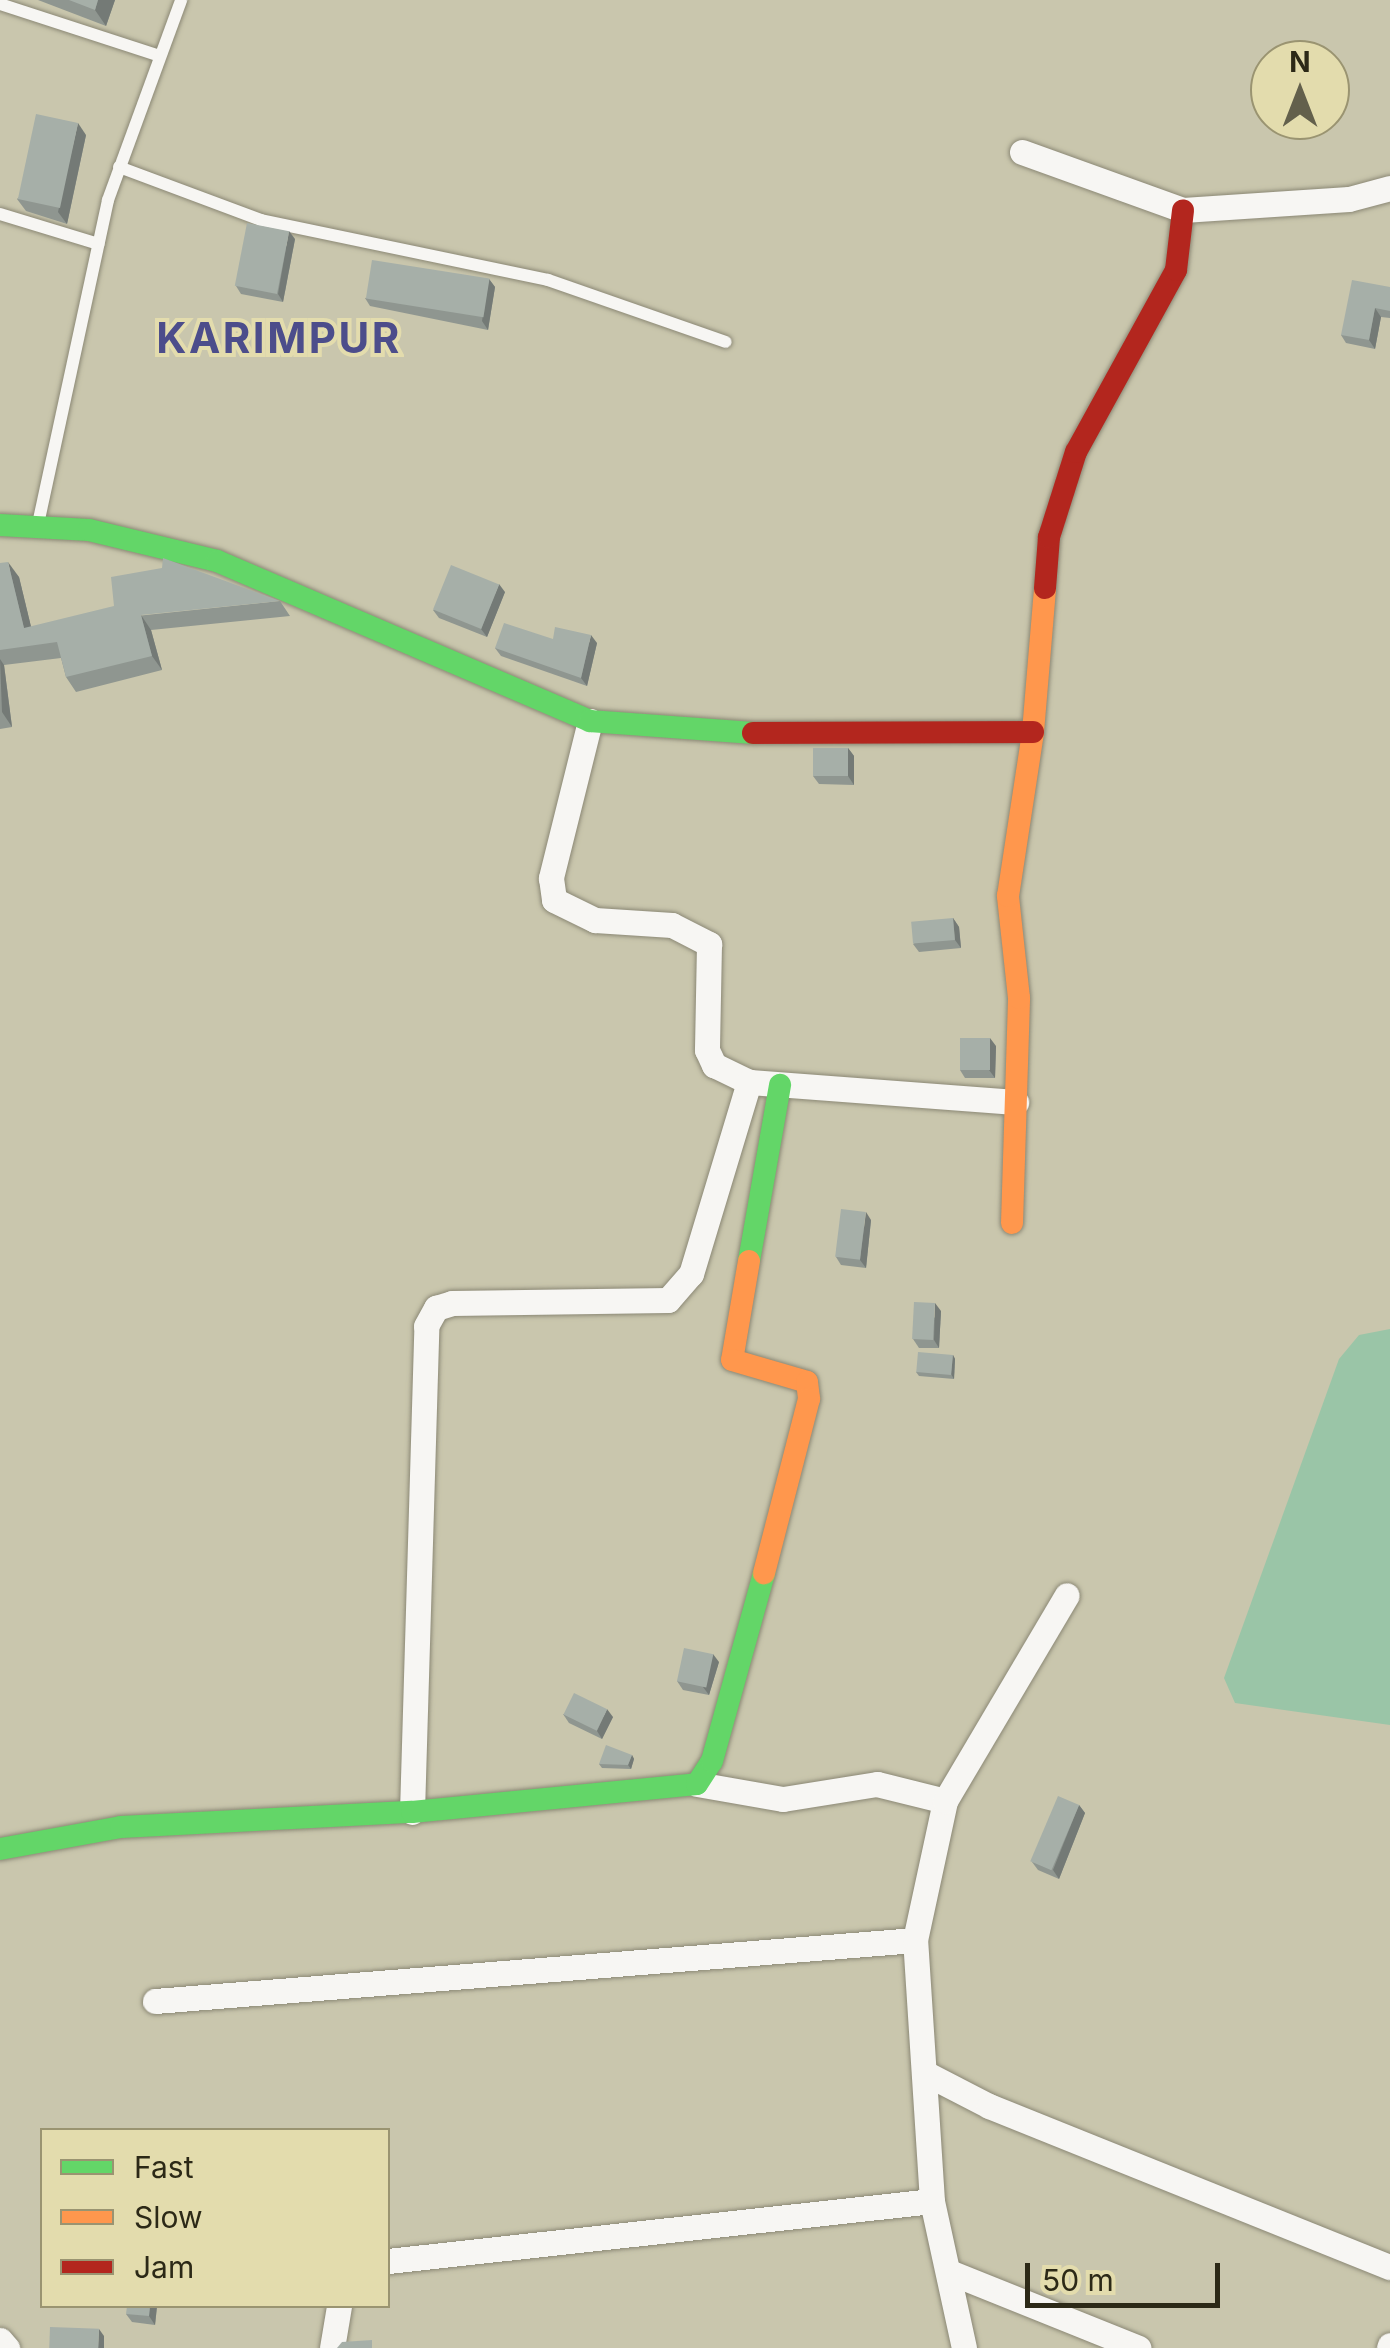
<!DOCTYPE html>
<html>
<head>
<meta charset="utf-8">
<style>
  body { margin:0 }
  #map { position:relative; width:1390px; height:2348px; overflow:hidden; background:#c9c6ad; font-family:Inter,sans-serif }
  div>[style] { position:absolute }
  .water>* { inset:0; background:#9ac5a7 }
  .roads { filter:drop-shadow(0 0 2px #8b8875) drop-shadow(0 0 2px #8b8875) }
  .lane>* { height:12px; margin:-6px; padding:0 6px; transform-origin:6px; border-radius:6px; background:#f7f6f3 }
  .street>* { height:25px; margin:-12.5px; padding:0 12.5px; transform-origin:12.5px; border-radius:12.5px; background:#f7f6f3 }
  .fast>* { height:22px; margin:-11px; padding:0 11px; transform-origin:11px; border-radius:11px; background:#63d668 }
  .slow>* { height:22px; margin:-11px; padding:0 11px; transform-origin:11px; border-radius:11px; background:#ff974d }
  .jam>* { height:22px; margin:-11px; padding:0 11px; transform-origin:11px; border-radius:11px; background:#b3261e }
  .wall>* { inset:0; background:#8f9690 }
  .shaded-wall>* { inset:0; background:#747a76 }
  .building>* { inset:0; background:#a6afa8; transform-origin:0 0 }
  span { translate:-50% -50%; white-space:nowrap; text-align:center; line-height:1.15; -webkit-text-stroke:8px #e3dcad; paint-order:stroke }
  .district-label { font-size:42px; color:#4c4d8b; font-weight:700; letter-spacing:2.5px }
  .legend { position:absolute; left:40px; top:2128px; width:350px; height:180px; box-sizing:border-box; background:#e3dcad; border:2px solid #9a9471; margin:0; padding:12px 18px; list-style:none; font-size:30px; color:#2c2917 }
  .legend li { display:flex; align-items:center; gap:20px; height:50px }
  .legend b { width:50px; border:2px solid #9a9471 }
  .north { position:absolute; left:1250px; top:40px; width:100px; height:100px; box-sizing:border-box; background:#e3dcad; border:2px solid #9a9471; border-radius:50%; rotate:0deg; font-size:28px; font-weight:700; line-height:40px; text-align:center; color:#2c2917 }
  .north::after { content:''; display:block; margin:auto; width:35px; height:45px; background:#63604c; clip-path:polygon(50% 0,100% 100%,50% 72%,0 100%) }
  .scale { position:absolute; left:1025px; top:2263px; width:195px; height:45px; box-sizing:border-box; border:5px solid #2c2917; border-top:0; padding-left:12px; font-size:30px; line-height:35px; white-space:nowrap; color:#2c2917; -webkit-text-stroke:8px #e3dcad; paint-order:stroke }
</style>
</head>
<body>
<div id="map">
  <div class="water">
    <div style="clip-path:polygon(1390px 1329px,1390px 1725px,1235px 1703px,1224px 1678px,1339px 1359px,1359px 1335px)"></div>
  </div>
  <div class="roads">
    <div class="lane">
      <div style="left:0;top:4px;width:165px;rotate:18deg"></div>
      <div style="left:119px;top:167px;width:152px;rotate:20.5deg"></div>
      <div style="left:261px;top:220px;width:293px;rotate:11.8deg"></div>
      <div style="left:548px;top:280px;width:188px;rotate:19.2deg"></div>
      <div style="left:0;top:214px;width:103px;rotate:16.9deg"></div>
      <div style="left:38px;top:524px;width:331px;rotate:-77.8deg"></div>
      <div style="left:108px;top:200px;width:213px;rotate:-69.9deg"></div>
    </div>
    <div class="street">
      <div style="left:1022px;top:152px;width:171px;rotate:19.8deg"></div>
      <div style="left:1183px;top:210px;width:166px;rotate:-3.8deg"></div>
      <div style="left:1349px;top:199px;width:42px;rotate:-15deg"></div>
      <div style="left:590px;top:721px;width:162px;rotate:104deg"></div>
      <div style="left:551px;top:878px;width:22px;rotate:82deg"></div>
      <div style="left:554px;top:900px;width:46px;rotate:26deg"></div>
      <div style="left:595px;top:920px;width:77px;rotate:3.7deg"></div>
      <div style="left:672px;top:925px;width:42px;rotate:27.2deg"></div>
      <div style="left:709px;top:944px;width:106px;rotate:91.1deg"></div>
      <div style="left:707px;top:1050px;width:17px;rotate:65deg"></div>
      <div style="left:714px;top:1065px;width:39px;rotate:26deg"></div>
      <div style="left:749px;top:1082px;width:268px;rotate:4.3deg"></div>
      <div style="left:697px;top:1784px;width:87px;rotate:9.9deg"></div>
      <div style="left:783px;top:1799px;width:95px;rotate:-9.1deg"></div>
      <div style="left:877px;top:1784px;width:70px;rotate:14deg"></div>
      <div style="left:412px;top:1812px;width:486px;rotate:-88.3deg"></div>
      <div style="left:426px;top:1326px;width:21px;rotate:-61deg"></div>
      <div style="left:436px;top:1308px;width:17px;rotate:-17deg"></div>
      <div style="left:452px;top:1303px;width:216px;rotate:-0.8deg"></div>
      <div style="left:668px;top:1300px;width:35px;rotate:-49deg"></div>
      <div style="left:691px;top:1274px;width:201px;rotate:-73.2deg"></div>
      <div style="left:155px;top:2001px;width:762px;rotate:-4.59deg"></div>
      <div style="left:925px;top:2073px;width:72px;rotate:27.3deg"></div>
      <div style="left:989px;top:2106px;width:432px;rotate:21.9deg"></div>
      <div style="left:388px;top:2261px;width:547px;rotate:-6.29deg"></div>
      <div style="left:952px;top:2273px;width:201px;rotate:21.9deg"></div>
      <div style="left:0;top:2340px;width:11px;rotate:49deg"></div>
      <div style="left:332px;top:2348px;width:43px;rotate:-80.5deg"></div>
      <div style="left:964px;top:2348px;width:150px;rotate:-102.3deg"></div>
      <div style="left:932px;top:2201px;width:262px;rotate:-93.7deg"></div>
      <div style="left:915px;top:1940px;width:142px;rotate:-77.8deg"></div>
      <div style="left:945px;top:1801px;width:239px;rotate:-59.4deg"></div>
      <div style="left:1389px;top:2348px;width:3px;rotate:-72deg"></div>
    </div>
    <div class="fast">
      <div style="left:0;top:525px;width:89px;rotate:3.2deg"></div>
      <div style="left:89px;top:530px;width:132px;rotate:13.6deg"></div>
      <div style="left:217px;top:561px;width:406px;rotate:23.2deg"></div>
      <div style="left:590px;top:721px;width:163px;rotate:4.2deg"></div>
      <div style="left:749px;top:1261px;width:179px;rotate:-80deg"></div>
      <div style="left:0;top:1849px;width:123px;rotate:-10.3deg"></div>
      <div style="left:121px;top:1827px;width:291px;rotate:-3deg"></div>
      <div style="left:412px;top:1812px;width:286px;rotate:-5.6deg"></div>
      <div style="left:697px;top:1784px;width:27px;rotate:-57deg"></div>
      <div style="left:712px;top:1761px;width:195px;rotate:-74.5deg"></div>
    </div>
    <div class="slow">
      <div style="left:1012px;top:1223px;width:225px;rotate:-88.2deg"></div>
      <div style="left:1019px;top:998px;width:103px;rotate:-96.2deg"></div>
      <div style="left:1008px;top:896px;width:166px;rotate:-81.3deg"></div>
      <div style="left:1033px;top:732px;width:144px;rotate:-85.2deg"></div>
      <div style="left:749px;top:1261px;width:100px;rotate:99.7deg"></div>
      <div style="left:732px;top:1360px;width:78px;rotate:16.3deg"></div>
      <div style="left:807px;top:1382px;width:17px;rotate:83deg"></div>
      <div style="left:809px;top:1399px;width:180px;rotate:104.5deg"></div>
    </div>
    <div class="jam">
      <div style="left:1045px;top:588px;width:51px;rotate:-85.5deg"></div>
      <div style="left:1049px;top:537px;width:89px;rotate:-72.4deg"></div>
      <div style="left:1076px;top:452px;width:208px;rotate:-61.2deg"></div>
      <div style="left:1176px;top:270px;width:60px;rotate:-83.3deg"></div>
      <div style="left:753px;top:733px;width:280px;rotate:-0.2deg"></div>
    </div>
  </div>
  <div class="wall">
    <div style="clip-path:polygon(38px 0,115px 0,106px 26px)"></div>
    <div style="clip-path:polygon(86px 135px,67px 224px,26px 211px,17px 199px)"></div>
    <div style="clip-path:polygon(295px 239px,283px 302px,241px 294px,236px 286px)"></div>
    <div style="clip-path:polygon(489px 279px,495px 287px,488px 330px,370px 306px,365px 298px)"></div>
    <div style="clip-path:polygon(1390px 287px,1390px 318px,1381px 317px,1375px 349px,1346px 343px,1341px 335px)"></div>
    <div style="clip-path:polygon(0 563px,19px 577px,31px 627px,280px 601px,290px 616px,151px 630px,162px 670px,76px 692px,66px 677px,61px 658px,4px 665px,12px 727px,0 729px)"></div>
    <div style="clip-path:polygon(505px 592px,487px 637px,439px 618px,433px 610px)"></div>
    <div style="clip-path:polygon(553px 639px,597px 643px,587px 686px,501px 656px,495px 648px)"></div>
    <div style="clip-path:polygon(848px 748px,854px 756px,854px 785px,819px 784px,813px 776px)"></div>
    <div style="clip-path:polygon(953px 918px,959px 927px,961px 948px,919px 952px,913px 944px)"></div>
    <div style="clip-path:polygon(996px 1046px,995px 1078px,965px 1078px,960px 1070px)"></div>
    <div style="clip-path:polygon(871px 1220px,866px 1268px,841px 1265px,836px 1257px)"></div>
    <div style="clip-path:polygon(941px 1311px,939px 1348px,919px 1348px,913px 1339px)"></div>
    <div style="clip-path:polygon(953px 1355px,955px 1359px,954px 1379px,919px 1376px,916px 1372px)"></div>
    <div style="clip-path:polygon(719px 1662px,709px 1695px,683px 1690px,677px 1681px)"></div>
    <div style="clip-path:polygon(563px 1714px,613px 1717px,602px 1739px,569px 1723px)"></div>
    <div style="clip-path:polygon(632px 1755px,634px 1759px,631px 1769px,602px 1768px,599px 1764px)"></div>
    <div style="clip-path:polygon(1079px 1805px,1085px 1813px,1059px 1879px,1038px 1870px,1032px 1862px)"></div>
    <div style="clip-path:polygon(157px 2306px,155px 2325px,132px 2322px,126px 2314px)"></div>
  </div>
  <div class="shaded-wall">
    <div style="clip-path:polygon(98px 0,115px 0,106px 26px,95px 10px)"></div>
    <div style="clip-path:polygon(78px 123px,86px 135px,67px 224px,58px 212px)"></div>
    <div style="clip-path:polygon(289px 231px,295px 239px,283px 302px,278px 294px)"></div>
    <div style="clip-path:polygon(489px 279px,495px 287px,488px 330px,482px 321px)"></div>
    <div style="clip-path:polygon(1375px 308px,1381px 317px,1375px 349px,1369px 340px)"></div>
    <div style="clip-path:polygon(8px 562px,19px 577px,35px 643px,24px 628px)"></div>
    <div style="clip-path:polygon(499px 584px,505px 592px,487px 637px,481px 629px)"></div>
    <div style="clip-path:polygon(141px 615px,151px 630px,162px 670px,152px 656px)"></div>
    <div style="clip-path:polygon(591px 635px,597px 643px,587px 686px,581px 678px)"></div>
    <div style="clip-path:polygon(0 659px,4px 665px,12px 727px,2px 712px)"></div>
    <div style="clip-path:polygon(848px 748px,854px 756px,854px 785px,848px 776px)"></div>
    <div style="clip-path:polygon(953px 918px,959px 927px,961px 948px,955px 940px)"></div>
    <div style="clip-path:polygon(990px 1038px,996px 1046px,995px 1078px,989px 1070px)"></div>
    <div style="clip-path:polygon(866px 1212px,871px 1220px,866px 1268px,860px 1260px)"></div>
    <div style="clip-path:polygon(935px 1303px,941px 1311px,939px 1348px,934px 1340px)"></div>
    <div style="clip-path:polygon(953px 1355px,955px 1359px,954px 1379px,951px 1374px)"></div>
    <div style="clip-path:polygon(713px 1654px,719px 1662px,709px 1695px,703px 1687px)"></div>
    <div style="clip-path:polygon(607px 1709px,613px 1717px,602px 1739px,597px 1731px)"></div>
    <div style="clip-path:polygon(632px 1755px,634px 1759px,631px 1769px,628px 1765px)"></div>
    <div style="clip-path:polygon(1079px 1805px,1085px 1813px,1059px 1879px,1053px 1870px)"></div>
    <div style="clip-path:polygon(150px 2306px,157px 2306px,155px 2325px,149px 2316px)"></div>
    <div style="clip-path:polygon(99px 2329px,104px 2336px,104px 2348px,98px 2348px)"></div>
  </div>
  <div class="building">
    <div style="clip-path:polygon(69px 0,98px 0,95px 10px)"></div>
    <div style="left:36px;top:114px;width:43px;height:87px;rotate:12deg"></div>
    <div style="left:247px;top:223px;width:43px;height:64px;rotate:11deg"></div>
    <div style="left:372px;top:260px;width:119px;height:39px;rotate:9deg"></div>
    <div style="clip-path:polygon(1352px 280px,1390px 287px,1390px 311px,1375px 308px,1369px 340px,1341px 335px)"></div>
    <div style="clip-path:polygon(163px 558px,280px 601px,141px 615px,152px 656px,66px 677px,57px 642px,0 650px,0 563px,8px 562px,24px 628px,114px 606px,111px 577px,162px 568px)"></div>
    <div style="left:451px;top:565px;width:52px;height:48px;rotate:22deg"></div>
    <div style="clip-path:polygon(504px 623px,553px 639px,555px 627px,591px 635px,581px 678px,495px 648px)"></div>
    <div style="left:813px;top:748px;width:35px;height:28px"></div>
    <div style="left:953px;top:918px;width:22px;height:42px;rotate:85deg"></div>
    <div style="left:960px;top:1038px;width:30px;height:32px"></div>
    <div style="left:841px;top:1209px;width:25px;height:48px;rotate:7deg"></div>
    <div style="left:914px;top:1302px;width:21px;height:37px;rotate:3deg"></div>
    <div style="left:918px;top:1352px;width:35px;height:20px;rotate:5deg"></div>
    <div style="left:684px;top:1648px;width:30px;height:34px;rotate:12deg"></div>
    <div style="left:574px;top:1693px;width:37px;height:24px;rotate:26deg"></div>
    <div style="clip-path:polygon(606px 1745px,632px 1755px,628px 1765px,599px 1764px)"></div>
    <div style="left:1058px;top:1796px;width:23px;height:71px;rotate:23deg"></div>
    <div style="clip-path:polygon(127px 2306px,150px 2306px,149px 2316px,126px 2314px)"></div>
    <div style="left:50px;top:2327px;width:49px;height:21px;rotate:2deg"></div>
    <div style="clip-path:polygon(372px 2340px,372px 2348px,337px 2348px,342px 2342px)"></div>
  </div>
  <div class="district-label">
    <span style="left:279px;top:338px">KARIMPUR</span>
  </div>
  <ul class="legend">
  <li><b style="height:12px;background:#63d668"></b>Fast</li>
  <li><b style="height:12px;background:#ff974d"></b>Slow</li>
  <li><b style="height:12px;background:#b3261e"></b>Jam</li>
  </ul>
  <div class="north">N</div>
  <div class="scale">50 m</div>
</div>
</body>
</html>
